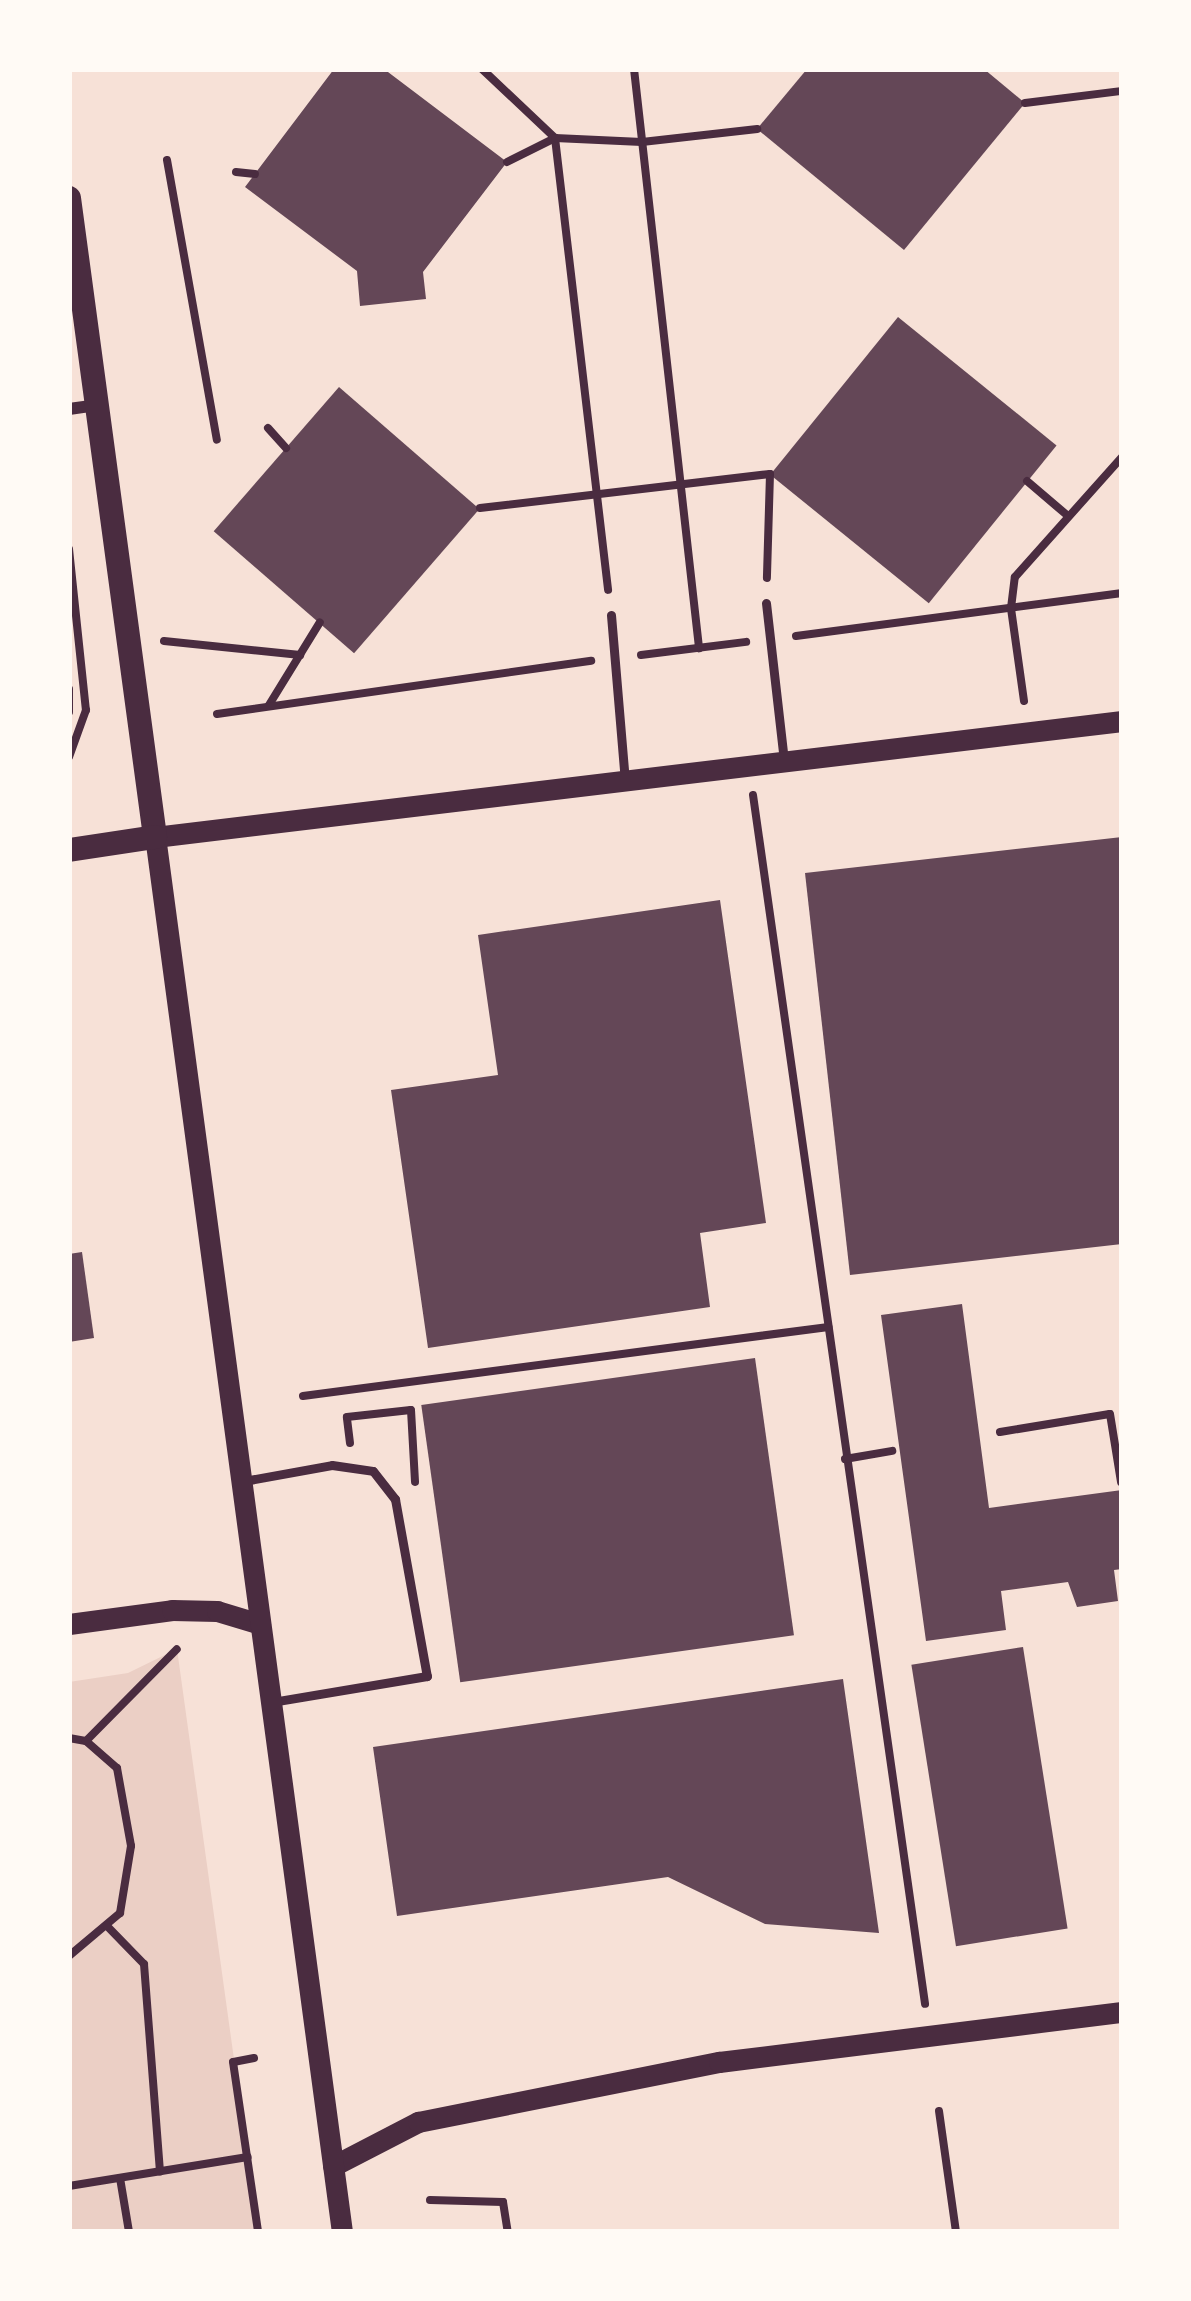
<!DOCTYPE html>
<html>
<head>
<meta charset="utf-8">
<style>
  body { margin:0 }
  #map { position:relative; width:1191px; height:2301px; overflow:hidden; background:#f7e1d7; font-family:Ubuntu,sans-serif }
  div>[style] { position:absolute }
  .green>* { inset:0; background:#ebcfc5 }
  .building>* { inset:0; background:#644757; transform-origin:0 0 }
  .path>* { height:8px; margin:-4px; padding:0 4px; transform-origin:4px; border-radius:4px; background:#4a2c40 }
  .service>* { height:9px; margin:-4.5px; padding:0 4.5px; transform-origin:4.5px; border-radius:4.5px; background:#4a2c40 }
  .minor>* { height:12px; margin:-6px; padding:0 6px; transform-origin:6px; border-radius:6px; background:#4a2c40 }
  .tertiary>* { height:21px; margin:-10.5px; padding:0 10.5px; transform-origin:10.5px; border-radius:10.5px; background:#4a2c40 }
  .secondary>* { height:24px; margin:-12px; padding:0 12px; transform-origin:12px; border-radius:12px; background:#4a2c40 }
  span { translate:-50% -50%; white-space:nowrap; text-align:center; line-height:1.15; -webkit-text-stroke:9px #fffaf5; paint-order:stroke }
  .frame { position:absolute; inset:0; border:72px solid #fffaf5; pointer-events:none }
</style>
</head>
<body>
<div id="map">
  <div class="green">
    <div style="clip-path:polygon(177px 1649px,258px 2232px,69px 2232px,69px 1682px,128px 1673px)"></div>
  </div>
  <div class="building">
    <div style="clip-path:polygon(334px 69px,384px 69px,507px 162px,423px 272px,426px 299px,360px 306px,357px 271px,245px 187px)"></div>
    <div style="clip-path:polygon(807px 69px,984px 69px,1025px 103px,904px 250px,757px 129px)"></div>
    <div style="left:898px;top:317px;width:204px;height:203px;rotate:39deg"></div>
    <div style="left:339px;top:387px;width:186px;height:191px;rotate:41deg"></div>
    <div style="clip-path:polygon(1122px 837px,1122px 1244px,850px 1275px,805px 873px)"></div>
    <div style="clip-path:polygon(720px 900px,766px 1223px,700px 1233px,710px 1307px,428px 1348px,391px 1090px,498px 1075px,478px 935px)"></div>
    <div style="clip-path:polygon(82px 1252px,94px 1338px,69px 1342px,69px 1254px)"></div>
    <div style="clip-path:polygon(962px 1304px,989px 1508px,1122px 1490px,1122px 1569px,1114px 1570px,1118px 1601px,1077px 1607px,1068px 1582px,1001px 1591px,1006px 1630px,926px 1641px,881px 1315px)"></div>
    <div style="left:755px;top:1358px;width:280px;height:337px;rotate:82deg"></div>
    <div style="left:1023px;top:1647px;width:285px;height:113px;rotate:81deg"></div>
    <div style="clip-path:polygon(843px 1679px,879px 1933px,765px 1924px,668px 1877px,397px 1916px,373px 1747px)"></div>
  </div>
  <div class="path">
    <div style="left:482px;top:69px;width:100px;rotate:43.4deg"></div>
    <div style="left:555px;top:138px;width:455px;rotate:83.3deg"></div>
    <div style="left:634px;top:69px;width:583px;rotate:83.59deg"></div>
    <div style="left:1025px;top:103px;width:98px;rotate:-7.1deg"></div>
    <div style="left:167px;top:160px;width:284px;rotate:79.9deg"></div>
    <div style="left:507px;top:162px;width:54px;rotate:-26.6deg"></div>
    <div style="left:555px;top:138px;width:87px;rotate:2.6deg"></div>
    <div style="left:642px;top:142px;width:116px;rotate:-6.4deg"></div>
    <div style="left:236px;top:172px;width:19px;rotate:6deg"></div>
    <div style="left:268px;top:428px;width:27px;rotate:48deg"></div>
    <div style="left:1027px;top:481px;width:54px;rotate:40.5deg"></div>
    <div style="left:480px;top:508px;width:292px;rotate:-6.7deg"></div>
    <div style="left:770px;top:474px;width:104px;rotate:91.7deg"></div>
    <div style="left:69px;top:549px;width:162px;rotate:84deg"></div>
    <div style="left:86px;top:710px;width:50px;rotate:109.9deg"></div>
    <div style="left:796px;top:636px;width:329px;rotate:-7.5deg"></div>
    <div style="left:164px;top:641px;width:137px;rotate:5.9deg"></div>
    <div style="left:641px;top:655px;width:106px;rotate:-7.1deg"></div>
    <div style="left:69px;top:689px;width:23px;rotate:90deg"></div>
    <div style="left:1024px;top:701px;width:94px;rotate:-98deg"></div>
    <div style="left:1011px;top:608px;width:31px;rotate:-83deg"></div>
    <div style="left:1015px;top:577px;width:161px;rotate:-48.3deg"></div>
    <div style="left:269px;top:705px;width:97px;rotate:-58.4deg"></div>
    <div style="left:217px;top:714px;width:378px;rotate:-8.1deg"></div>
    <div style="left:753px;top:795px;width:1221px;rotate:81.9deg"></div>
    <div style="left:303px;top:1396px;width:530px;rotate:-7.49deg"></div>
    <div style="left:1000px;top:1432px;width:111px;rotate:-9.3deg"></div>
    <div style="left:1110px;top:1414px;width:69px;rotate:80.8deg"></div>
    <div style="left:350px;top:1443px;width:26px;rotate:-97deg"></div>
    <div style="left:347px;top:1417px;width:64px;rotate:-6.2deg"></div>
    <div style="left:411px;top:1410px;width:72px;rotate:86.8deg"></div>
    <div style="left:845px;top:1459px;width:48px;rotate:-9.7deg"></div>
    <div style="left:69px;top:1738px;width:17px;rotate:10deg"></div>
    <div style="left:86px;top:1741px;width:41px;rotate:41.1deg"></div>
    <div style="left:117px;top:1768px;width:79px;rotate:79.8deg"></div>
    <div style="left:131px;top:1846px;width:68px;rotate:99.3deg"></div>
    <div style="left:120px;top:1913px;width:67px;rotate:139.9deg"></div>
    <div style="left:86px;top:1741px;width:129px;rotate:-45.3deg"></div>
    <div style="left:107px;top:1926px;width:53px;rotate:45.8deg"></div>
    <div style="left:144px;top:1964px;width:208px;rotate:85.6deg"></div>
    <div style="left:254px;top:2058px;width:21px;rotate:169deg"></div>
    <div style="left:233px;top:2062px;width:172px;rotate:81.6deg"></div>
    <div style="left:939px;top:2111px;width:122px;rotate:82deg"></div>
    <div style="left:120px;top:2178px;width:55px;rotate:80.5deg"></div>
    <div style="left:69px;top:2186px;width:181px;rotate:-9.2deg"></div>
    <div style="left:430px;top:2200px;width:73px;rotate:1.6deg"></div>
    <div style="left:503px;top:2202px;width:30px;rotate:81deg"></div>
  </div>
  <div class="service">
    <div style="left:766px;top:603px;width:159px;rotate:83.5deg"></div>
    <div style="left:611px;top:615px;width:167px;rotate:85.2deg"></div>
    <div style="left:244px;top:1481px;width:89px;rotate:-10.3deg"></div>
    <div style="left:332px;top:1465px;width:41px;rotate:8.3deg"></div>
    <div style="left:373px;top:1471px;width:36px;rotate:52deg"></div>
    <div style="left:395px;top:1499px;width:180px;rotate:79.8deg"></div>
    <div style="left:427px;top:1676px;width:158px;rotate:170.5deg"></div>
  </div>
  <div class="minor">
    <div style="left:69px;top:409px;width:28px;rotate:-8deg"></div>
  </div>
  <div class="tertiary">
    <div style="left:69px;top:1624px;width:104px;rotate:-7.7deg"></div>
    <div style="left:172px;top:1610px;width:45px;rotate:1.3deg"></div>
    <div style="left:217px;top:1611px;width:45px;rotate:16.8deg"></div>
    <div style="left:333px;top:2166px;width:96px;rotate:-27.4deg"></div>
    <div style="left:418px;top:2122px;width:307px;rotate:-11.3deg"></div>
    <div style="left:719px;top:2062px;width:406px;rotate:-7.1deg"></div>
    <div style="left:342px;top:2232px;width:1407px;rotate:-97.63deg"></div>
    <div style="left:155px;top:837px;width:974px;rotate:-6.84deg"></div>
  </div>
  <div class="secondary">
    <div style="left:69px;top:198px;width:645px;rotate:82.33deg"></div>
    <div style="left:155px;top:837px;width:87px;rotate:171.4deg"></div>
  </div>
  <div class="frame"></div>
</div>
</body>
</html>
